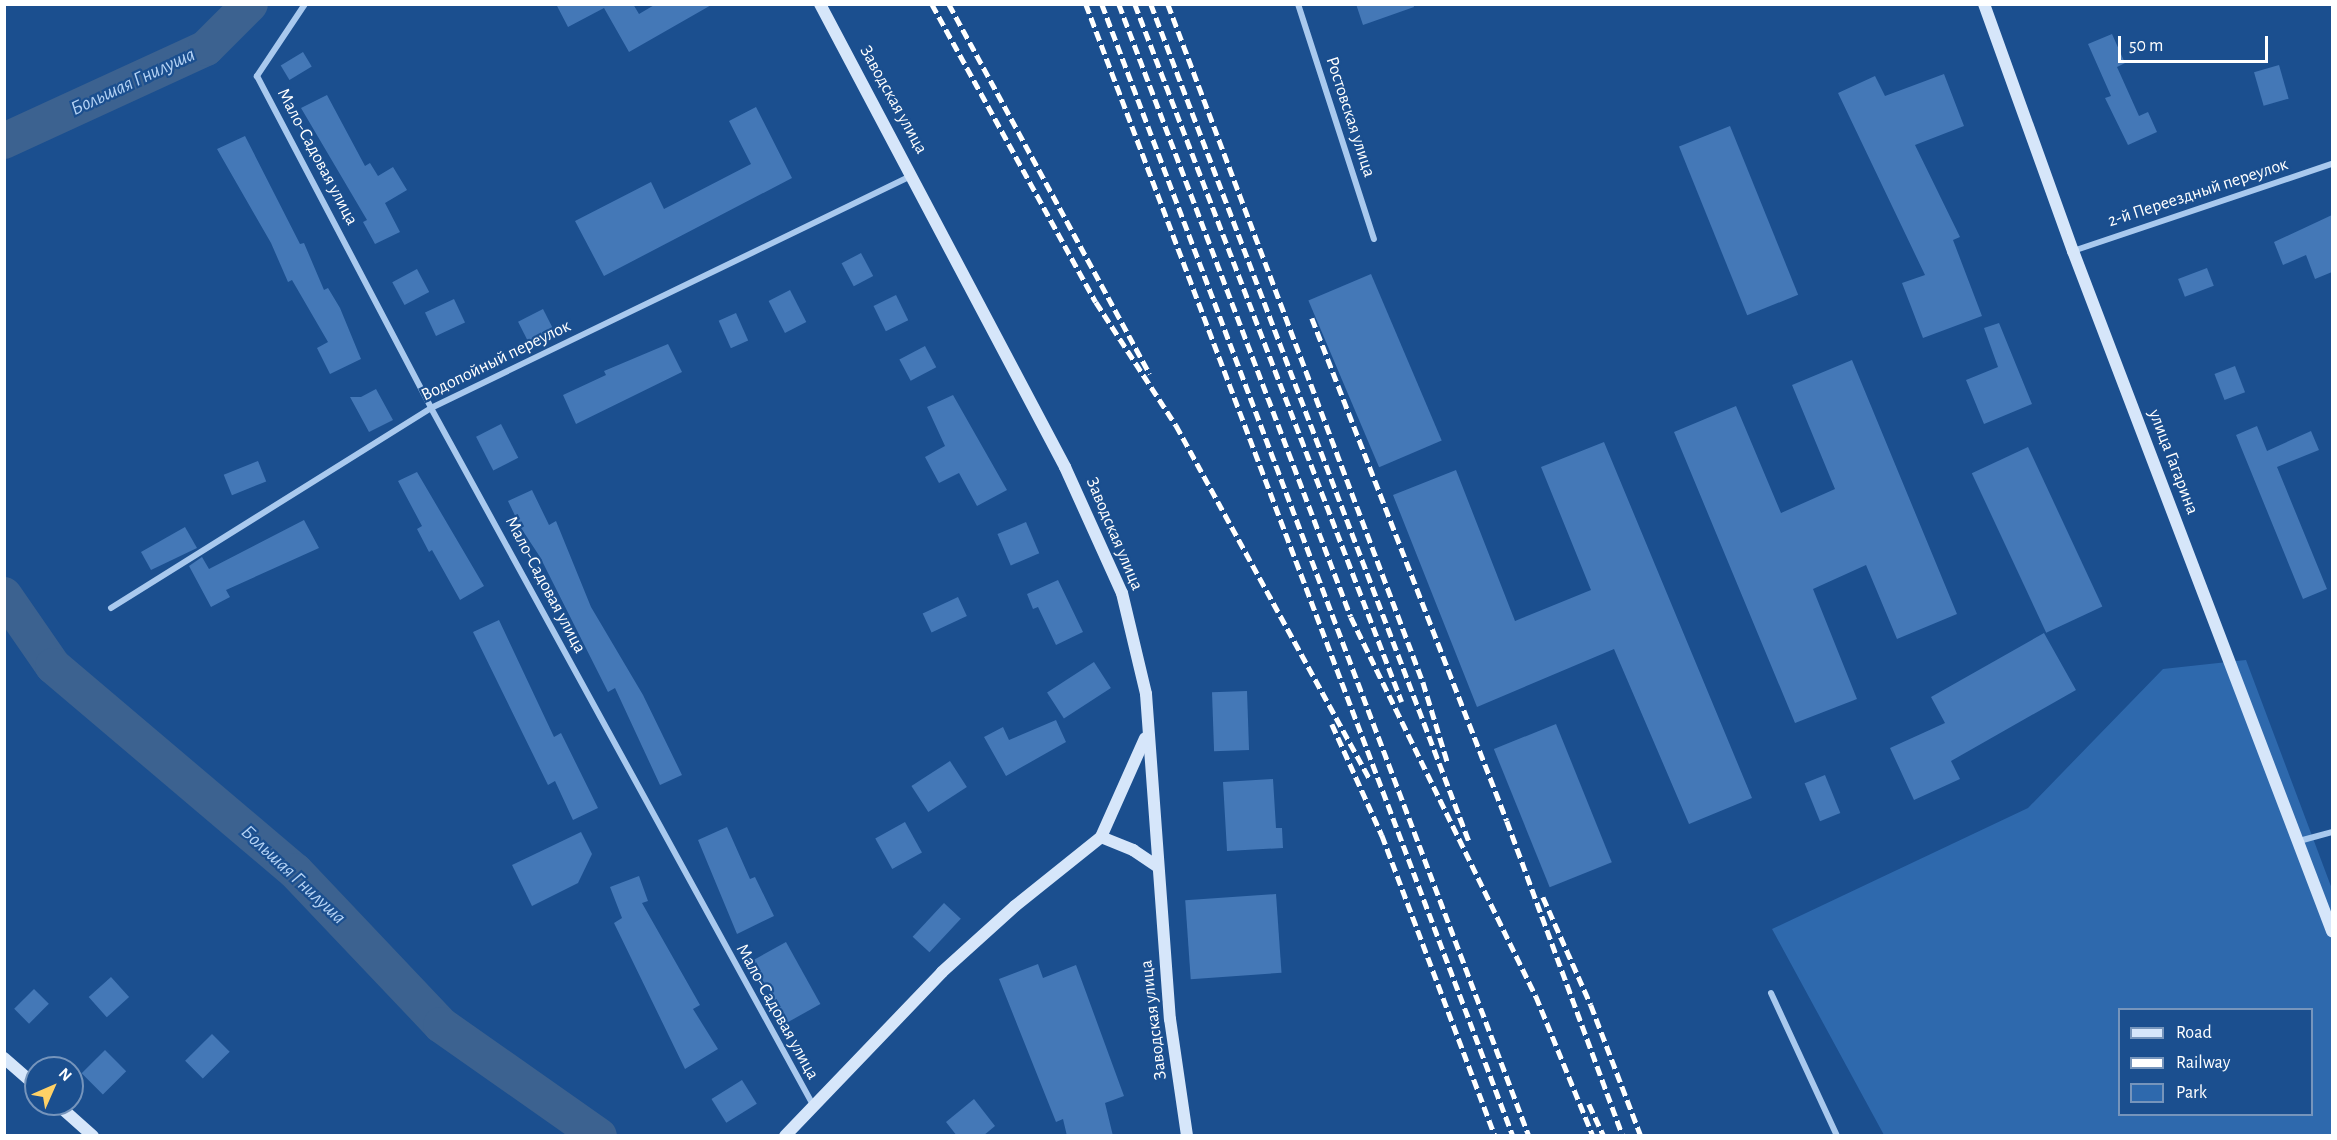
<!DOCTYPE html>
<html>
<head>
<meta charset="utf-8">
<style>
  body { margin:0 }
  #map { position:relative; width:2337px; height:1140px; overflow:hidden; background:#1b4f8f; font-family:"Alegreya Sans",sans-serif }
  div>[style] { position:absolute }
  .green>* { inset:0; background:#2e69ad }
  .river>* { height:36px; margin:-18px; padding:0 18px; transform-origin:18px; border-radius:18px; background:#3c6290 }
  .building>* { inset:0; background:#4478b7; transform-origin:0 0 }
  .minor>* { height:6px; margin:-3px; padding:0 3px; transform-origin:3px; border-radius:3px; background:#a9c9ee }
  .secondary>* { height:12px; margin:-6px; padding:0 6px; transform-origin:6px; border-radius:6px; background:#d6e6fa }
  .rail>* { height:4.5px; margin-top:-2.25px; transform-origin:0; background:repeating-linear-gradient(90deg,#fff 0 10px,transparent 0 14.5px) }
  span { translate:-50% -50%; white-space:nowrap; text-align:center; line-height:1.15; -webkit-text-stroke:4.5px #1b4f8f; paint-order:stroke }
  .street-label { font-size:18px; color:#fff }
  .water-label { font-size:20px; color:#b5d3f5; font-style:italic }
  .frame { position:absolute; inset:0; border:6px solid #fff; pointer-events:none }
  .legend { position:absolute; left:2118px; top:1008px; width:195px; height:108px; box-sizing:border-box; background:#1b4f8f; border:2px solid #7695bc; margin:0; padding:8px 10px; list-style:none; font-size:18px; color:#fff }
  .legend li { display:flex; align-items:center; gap:12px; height:30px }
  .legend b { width:30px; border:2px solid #7695bc }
  .north { position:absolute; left:24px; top:1056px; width:60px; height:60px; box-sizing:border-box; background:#1b4f8f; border:2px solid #7695bc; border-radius:50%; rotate:45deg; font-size:16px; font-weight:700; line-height:24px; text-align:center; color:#fff }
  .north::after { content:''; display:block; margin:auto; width:21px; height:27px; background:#ffd166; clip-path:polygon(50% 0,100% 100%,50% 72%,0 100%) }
  .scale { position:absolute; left:2118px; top:36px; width:150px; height:27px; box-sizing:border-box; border:3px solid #fff; border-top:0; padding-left:8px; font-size:18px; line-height:21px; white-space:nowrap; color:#fff; -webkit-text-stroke:4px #1b4f8f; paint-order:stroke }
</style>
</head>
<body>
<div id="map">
  <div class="green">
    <div style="clip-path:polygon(evenodd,2246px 660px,2332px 889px,2332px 1135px,1884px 1135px,1772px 929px,2028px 808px,2163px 669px,2246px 660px,2120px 1010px,2312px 1010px,2312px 1114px,2120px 1114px,2120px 1010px)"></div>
  </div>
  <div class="river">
    <div style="left:4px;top:141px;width:222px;rotate:-24.7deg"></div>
    <div style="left:206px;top:48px;width:62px;rotate:-45deg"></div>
    <div style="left:4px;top:595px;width:86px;rotate:55.4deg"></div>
    <div style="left:53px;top:666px;width:317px;rotate:40.3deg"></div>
    <div style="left:295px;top:871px;width:212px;rotate:46.5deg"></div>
    <div style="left:441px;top:1025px;width:193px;rotate:35.1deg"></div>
  </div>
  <div class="building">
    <div style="clip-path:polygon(556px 4px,633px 4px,639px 14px,656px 4px,713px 4px,629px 52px,604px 8px,568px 27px)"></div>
    <div style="clip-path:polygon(1356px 4px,1413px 4px,1414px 7px,1363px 25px)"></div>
    <div style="clip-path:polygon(2112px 34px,2125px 63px,2117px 67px,2139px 116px,2148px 112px,2157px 132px,2128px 145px,2105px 98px,2111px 96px,2088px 44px)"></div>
    <div style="left:303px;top:52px;width:17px;height:26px;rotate:59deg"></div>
    <div style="left:2279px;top:65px;width:35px;height:26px;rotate:74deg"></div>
    <div style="clip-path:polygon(1944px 74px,1964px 126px,1915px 145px,1960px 237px,1953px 240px,1982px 316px,1923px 338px,1902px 283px,1925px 275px,1838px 93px,1875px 76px,1885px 96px)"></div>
    <div style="clip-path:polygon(327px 95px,365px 166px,370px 163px,378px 176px,393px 167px,407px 190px,385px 203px,400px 232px,375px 244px,363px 222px,367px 220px,301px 108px)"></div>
    <div style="clip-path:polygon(756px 107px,792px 178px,604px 276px,575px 221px,651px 182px,664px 209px,751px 164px,729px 121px)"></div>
    <div style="left:1730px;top:126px;width:182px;height:55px;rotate:68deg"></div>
    <div style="clip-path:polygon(245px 136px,300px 244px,304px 243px,324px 290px,328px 288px,340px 308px,361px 359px,330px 374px,317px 348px,328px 342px,292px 280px,288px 282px,271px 243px,217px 149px)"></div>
    <div style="clip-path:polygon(2332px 215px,2332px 272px,2315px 279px,2306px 255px,2283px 265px,2274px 242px)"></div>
    <div style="left:861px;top:253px;width:26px;height:22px;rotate:62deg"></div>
    <div style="left:2207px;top:268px;width:19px;height:31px;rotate:69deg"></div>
    <div style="left:417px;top:269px;width:26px;height:28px;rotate:62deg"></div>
    <div style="left:1371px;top:274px;width:181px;height:68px;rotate:67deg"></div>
    <div style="left:790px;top:290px;width:36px;height:24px;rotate:63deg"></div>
    <div style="left:896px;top:295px;width:28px;height:25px;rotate:64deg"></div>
    <div style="left:454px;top:299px;width:26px;height:32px;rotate:65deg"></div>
    <div style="left:543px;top:309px;width:30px;height:28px;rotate:63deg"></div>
    <div style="left:736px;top:313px;width:30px;height:19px;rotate:66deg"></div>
    <div style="clip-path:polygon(1999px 323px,2032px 404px,1984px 424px,1966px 380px,1998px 367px,1984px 328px)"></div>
    <div style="clip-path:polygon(668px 344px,682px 372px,576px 424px,563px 395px,606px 375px,604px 371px)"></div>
    <div style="left:925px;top:346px;width:24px;height:29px;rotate:62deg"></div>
    <div style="clip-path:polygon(1852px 360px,1957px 614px,1897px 639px,1866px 565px,1813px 589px,1857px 699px,1795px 723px,1674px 432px,1736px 406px,1781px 513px,1835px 489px,1792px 385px)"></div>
    <div style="left:2235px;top:366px;width:28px;height:22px;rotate:69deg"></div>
    <div style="clip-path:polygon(376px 389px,393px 420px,369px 432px,350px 397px,361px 397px)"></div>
    <div style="clip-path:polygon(953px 395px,1007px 490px,977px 506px,959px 473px,939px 483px,925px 457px,945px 446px,927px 407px)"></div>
    <div style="left:501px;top:424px;width:38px;height:28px;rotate:63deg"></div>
    <div style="clip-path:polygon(2257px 426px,2267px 451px,2311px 431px,2319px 450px,2277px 467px,2327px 589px,2303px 599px,2236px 435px)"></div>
    <div style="clip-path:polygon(1604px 442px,1752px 798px,1689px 824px,1614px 649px,1477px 707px,1393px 495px,1456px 470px,1515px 621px,1591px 590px,1541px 467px)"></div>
    <div style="left:2028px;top:447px;width:176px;height:62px;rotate:65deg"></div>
    <div style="left:258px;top:461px;width:22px;height:37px;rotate:68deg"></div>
    <div style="clip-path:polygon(417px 472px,484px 586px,460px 600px,432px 550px,429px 552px,417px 529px,422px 526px,398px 481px)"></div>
    <div style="clip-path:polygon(532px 490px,549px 525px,556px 521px,591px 607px,643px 695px,682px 775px,660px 785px,615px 688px,608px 692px,540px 557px,521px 528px,508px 501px)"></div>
    <div style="clip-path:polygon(304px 520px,319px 548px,226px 590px,230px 597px,211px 607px,189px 566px,202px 557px,209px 569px)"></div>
    <div style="left:1026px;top:522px;width:34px;height:31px;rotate:67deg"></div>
    <div style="clip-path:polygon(185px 527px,197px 548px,151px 570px,141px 552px)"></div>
    <div style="clip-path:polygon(1058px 580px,1083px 632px,1056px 645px,1038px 607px,1033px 609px,1027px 594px)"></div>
    <div style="left:958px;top:597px;width:21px;height:39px;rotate:65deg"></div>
    <div style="clip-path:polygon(499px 620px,554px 737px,561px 733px,598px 808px,573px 820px,555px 781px,548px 785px,473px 632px)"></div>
    <div style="clip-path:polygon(2044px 633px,2076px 690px,1951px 761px,1960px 779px,1914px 800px,1890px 748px,1945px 723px,1931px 697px)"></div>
    <div style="left:1094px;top:662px;width:31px;height:56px;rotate:57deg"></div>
    <div style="left:1247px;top:691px;width:59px;height:35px;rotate:88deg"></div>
    <div style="clip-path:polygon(1056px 720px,1066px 742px,1006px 776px,984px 737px,1003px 727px,1009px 740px)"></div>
    <div style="left:1556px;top:724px;width:149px;height:67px;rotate:68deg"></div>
    <div style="left:950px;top:761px;width:31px;height:46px;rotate:57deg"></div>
    <div style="left:1825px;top:775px;width:41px;height:22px;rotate:68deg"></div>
    <div style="clip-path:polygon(1273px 779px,1276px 828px,1282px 828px,1283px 848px,1227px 851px,1223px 782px)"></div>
    <div style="left:905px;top:822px;width:35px;height:34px;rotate:61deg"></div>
    <div style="clip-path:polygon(727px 827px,750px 879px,755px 877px,774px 916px,737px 934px,698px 840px)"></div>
    <div style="clip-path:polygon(581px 832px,592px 854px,578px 883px,532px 906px,512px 865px)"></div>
    <div style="clip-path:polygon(639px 876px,648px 901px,642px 903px,700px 1005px,693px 1009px,718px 1049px,685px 1069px,614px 923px,622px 918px,610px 887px)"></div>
    <div style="left:1276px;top:894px;width:79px;height:91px;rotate:86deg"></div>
    <div style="left:944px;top:903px;width:23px;height:46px;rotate:43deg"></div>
    <div style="left:786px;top:942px;width:71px;height:39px;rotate:61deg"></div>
    <div style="clip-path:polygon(1038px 964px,1043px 978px,1076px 965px,1124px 1096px,1105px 1103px,1113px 1136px,1067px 1136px,1063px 1119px,1056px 1122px,999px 979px)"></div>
    <div style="left:111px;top:977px;width:27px;height:30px;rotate:48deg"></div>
    <div style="left:34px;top:989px;width:21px;height:28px;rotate:45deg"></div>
    <div style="left:212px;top:1034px;width:25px;height:38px;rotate:45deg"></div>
    <div style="left:105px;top:1050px;width:30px;height:33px;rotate:45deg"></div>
    <div style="left:742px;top:1080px;width:28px;height:36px;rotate:58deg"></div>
    <div style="clip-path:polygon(974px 1099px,995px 1126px,983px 1136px,957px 1136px,946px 1122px)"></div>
  </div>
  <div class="minor">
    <div style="left:305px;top:4px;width:87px;rotate:123.7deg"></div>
    <div style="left:257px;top:76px;width:375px;rotate:62.3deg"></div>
    <div style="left:431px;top:408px;width:795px;rotate:61.27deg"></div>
    <div style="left:1298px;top:4px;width:247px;rotate:72.1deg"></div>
    <div style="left:2073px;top:251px;width:273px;rotate:-18.6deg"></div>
    <div style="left:111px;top:608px;width:377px;rotate:-32deg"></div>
    <div style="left:431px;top:408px;width:533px;rotate:-25.8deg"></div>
    <div style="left:2299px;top:841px;width:34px;rotate:-15deg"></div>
    <div style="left:1771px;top:993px;width:157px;rotate:65.2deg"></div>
  </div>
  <div class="secondary">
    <div style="left:820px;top:4px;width:524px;rotate:62.11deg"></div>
    <div style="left:1065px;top:467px;width:138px;rotate:65.7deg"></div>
    <div style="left:1122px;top:593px;width:104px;rotate:76.6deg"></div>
    <div style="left:1146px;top:694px;width:326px;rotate:85.8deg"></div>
    <div style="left:1170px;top:1019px;width:118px;rotate:81.7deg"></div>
    <div style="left:1984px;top:4px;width:263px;rotate:70.2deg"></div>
    <div style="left:2073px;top:251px;width:728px;rotate:69.15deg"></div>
    <div style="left:1101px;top:837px;width:35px;rotate:22deg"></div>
    <div style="left:1133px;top:850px;width:30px;rotate:34deg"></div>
    <div style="left:4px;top:1058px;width:43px;rotate:41.2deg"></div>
    <div style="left:57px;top:1104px;width:48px;rotate:41.6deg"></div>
    <div style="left:785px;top:1136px;width:227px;rotate:-46.2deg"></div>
    <div style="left:942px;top:972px;width:98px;rotate:-42.1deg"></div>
    <div style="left:1015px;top:906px;width:110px;rotate:-38.7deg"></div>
    <div style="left:1101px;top:837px;width:108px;rotate:-66deg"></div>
  </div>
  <div class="rail">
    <div style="left:932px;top:4px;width:340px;rotate:61.2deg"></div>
    <div style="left:1096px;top:302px;width:147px;rotate:57deg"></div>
    <div style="left:1176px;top:425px;width:402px;rotate:61.3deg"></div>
    <div style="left:949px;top:4px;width:421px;rotate:61.5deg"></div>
    <div style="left:1086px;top:4px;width:1210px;rotate:69.33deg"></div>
    <div style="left:1102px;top:4px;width:1210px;rotate:69.33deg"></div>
    <div style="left:1119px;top:4px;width:655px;rotate:69.27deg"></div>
    <div style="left:1351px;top:617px;width:422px;rotate:64deg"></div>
    <div style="left:1536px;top:996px;width:151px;rotate:67.8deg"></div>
    <div style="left:1135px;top:4px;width:747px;rotate:69.07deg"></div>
    <div style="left:1151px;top:4px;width:895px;rotate:69.2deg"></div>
    <div style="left:1168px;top:4px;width:724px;rotate:69.39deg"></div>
    <div style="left:1423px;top:682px;width:86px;rotate:73deg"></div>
    <div style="left:1312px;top:318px;width:539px;rotate:68.81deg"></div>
    <div style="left:1507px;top:821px;width:336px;rotate:69.8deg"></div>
    <div style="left:1332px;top:724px;width:122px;rotate:65.8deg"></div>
    <div style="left:1382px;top:835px;width:322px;rotate:69.4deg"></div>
    <div style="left:1543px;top:897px;width:118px;rotate:66deg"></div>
    <div style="left:1591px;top:1005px;width:140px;rotate:69.1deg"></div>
    <div style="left:1589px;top:1104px;width:35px;rotate:65deg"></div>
  </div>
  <div class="street-label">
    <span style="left:893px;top:100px;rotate:61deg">Заводская улица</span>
    <span style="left:1350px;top:117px;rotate:72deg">Ростовская улица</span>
    <span style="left:317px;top:157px;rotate:62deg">Мало-Садовая улица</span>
    <span style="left:2198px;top:193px;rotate:-18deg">2-й Переездный переулок</span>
    <span style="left:496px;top:361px;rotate:-26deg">Водопойный переулок</span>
    <span style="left:2173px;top:462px;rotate:69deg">улица Гагарина</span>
    <span style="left:1114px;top:534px;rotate:67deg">Заводская улица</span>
    <span style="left:545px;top:585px;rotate:62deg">Мало-Садовая улица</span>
    <span style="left:777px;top:1012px;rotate:61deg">Мало-Садовая улица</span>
    <span style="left:1154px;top:1020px;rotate:-97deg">Заводская улица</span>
  </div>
  <div class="water-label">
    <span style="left:133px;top:82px;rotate:-25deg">Большая Гнилуша</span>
    <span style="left:293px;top:875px;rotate:43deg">Большая Гнилуша</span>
  </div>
  <div class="frame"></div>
  <ul class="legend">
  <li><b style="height:8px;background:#d6e6fa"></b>Road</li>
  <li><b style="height:8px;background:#fff"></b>Railway</li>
  <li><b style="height:16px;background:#2e69ad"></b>Park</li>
  </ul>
  <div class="north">N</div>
  <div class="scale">50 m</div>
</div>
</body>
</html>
